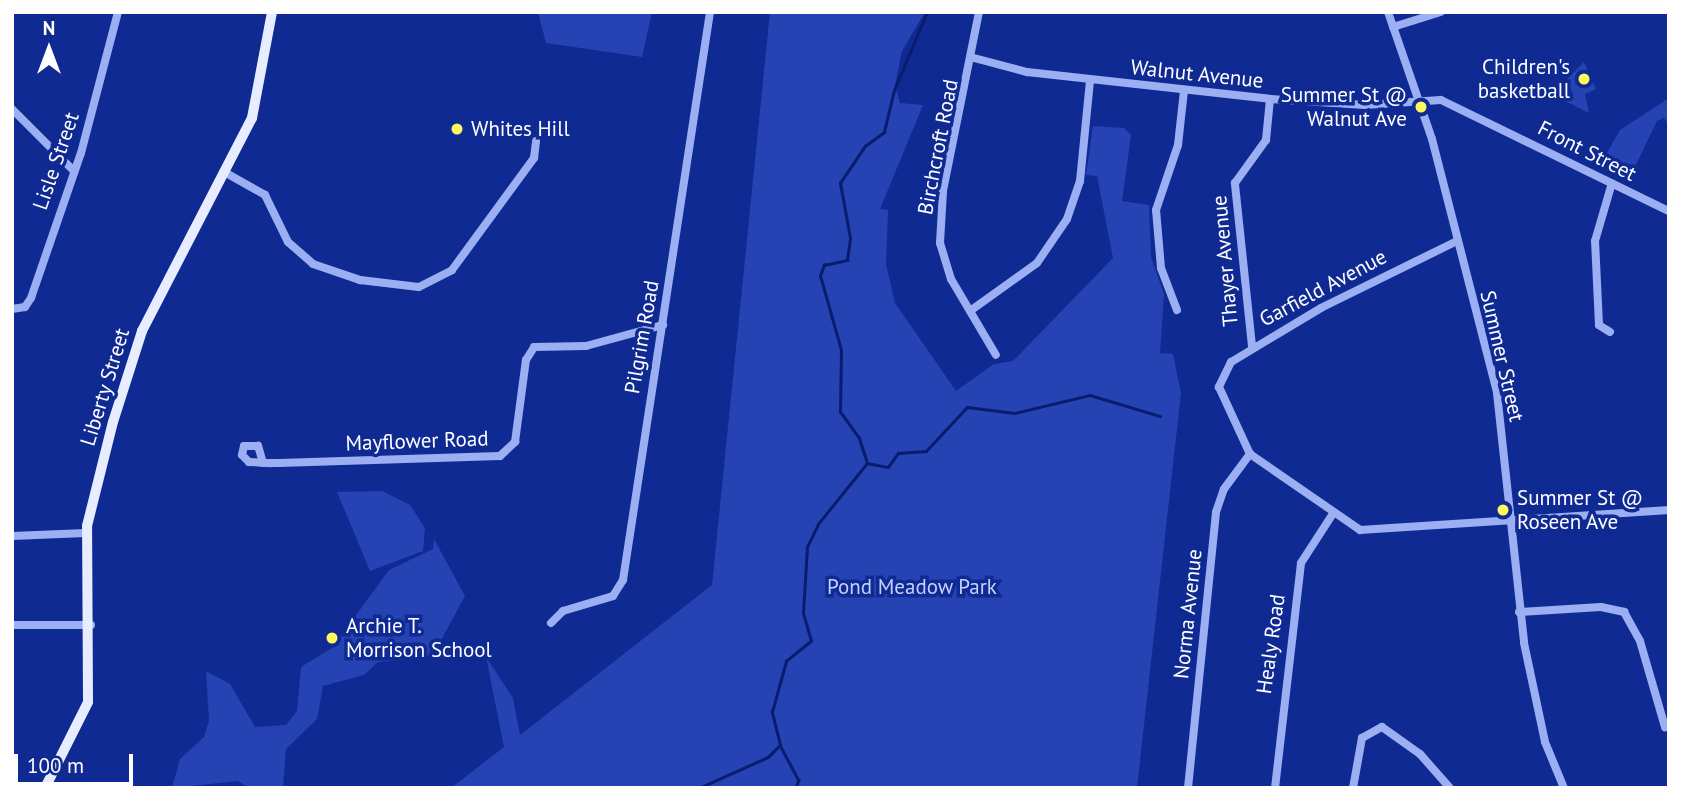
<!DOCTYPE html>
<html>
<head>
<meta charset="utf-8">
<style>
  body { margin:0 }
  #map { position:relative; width:1681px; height:800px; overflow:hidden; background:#102a93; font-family:"PT Sans",sans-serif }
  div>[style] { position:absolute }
  .green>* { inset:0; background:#2543b3 }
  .stream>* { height:2.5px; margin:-1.25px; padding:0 1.25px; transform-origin:1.25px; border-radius:1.25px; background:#091c6e }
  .minor>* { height:8px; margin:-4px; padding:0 4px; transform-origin:4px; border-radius:4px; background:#9caff3 }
  .major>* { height:10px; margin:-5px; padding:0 5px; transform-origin:5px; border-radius:5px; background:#e8ecff }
  .dots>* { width:19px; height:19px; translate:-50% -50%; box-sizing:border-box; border:4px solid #102a93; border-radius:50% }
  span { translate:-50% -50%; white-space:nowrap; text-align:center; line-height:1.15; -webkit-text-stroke:7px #102a93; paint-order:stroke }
  .poi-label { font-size:21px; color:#fff }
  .right { translate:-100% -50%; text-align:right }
  .left { translate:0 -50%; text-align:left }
  .street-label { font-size:21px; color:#fff }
  .park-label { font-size:21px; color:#c4d0fe }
  .frame { position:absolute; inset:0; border:14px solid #fff; pointer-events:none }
  .north { position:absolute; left:14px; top:14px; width:70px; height:70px; -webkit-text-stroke:5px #102a93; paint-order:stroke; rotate:0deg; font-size:19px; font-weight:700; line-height:28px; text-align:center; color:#fff }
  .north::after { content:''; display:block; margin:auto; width:24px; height:32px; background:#fff; clip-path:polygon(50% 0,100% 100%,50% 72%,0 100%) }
  .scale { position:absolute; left:14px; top:754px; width:119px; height:32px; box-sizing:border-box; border:4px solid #fff; border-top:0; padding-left:9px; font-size:21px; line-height:24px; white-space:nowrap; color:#fff; -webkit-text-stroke:5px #102a93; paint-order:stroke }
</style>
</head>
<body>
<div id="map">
  <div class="green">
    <div style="clip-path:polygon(538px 12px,652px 12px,642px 57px,546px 43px)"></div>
    <div style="clip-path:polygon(770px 12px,925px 12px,902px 51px,895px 85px,900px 103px,923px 105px,880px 209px,888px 210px,886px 264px,895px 303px,956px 391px,994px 364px,1013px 361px,1113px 258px,1097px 176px,1086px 175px,1093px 126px,1124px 128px,1131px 135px,1122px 201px,1149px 205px,1151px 257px,1164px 294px,1160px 353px,1173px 354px,1181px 393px,1137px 788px,451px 788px,504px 747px,486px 657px,513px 698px,520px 735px,712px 585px)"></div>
    <div style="clip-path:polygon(1584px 62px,1596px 89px,1585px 94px,1589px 113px,1561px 99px,1560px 86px)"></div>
    <div style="clip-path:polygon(1669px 98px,1669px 125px,1664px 118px,1657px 121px,1630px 177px,1600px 165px,1620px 130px)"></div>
    <div style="clip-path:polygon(382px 491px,410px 505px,425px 528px,423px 551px,370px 571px,337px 492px)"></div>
    <div style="clip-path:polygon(434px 539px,465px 596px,432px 657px,378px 662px,364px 675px,323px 686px,317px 719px,286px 749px,283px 788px,249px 788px,238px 781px,172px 788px,180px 759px,204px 737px,209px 721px,206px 671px,230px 684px,255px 727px,286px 725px,297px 711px,301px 667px,332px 648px,389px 570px,433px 549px)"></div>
  </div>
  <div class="stream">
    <div style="left:867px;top:463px;width:21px;rotate:11deg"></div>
    <div style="left:888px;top:467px;width:17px;rotate:-54deg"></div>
    <div style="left:898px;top:453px;width:28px;rotate:-4deg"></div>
    <div style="left:926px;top:451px;width:60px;rotate:-47deg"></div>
    <div style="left:967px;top:407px;width:48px;rotate:7.1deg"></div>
    <div style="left:1015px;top:413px;width:77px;rotate:-13.5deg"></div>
    <div style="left:1090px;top:395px;width:73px;rotate:16.7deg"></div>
    <div style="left:780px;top:745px;width:40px;rotate:62deg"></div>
    <div style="left:799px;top:780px;width:9px;rotate:111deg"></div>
    <div style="left:699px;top:788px;width:76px;rotate:-24.2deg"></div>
    <div style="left:768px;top:757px;width:17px;rotate:-45deg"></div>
    <div style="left:780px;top:745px;width:34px;rotate:-104deg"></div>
    <div style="left:772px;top:712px;width:53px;rotate:-74.6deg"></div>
    <div style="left:786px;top:661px;width:32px;rotate:-39deg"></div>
    <div style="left:811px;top:641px;width:29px;rotate:-106deg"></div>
    <div style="left:803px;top:613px;width:66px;rotate:-86.5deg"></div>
    <div style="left:807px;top:547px;width:25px;rotate:-64deg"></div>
    <div style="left:818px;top:524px;width:78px;rotate:-51.2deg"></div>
    <div style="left:867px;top:463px;width:26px;rotate:-108deg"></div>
    <div style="left:859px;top:438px;width:32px;rotate:-126deg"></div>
    <div style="left:840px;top:412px;width:62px;rotate:-89.1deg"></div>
    <div style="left:841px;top:350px;width:77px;rotate:-105.8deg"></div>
    <div style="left:820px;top:276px;width:12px;rotate:-70deg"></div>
    <div style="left:824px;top:265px;width:24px;rotate:-12deg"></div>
    <div style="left:847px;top:260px;width:22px;rotate:-82deg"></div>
    <div style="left:850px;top:238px;width:56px;rotate:-100.3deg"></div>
    <div style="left:840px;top:183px;width:45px;rotate:-56deg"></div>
    <div style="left:865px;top:146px;width:24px;rotate:-36deg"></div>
    <div style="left:884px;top:132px;width:43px;rotate:-76.6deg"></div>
    <div style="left:894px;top:90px;width:85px;rotate:-67.1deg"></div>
  </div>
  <div class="minor">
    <div style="left:979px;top:12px;width:183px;rotate:101.4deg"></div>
    <div style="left:943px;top:191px;width:52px;rotate:93.3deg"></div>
    <div style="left:940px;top:243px;width:38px;rotate:73deg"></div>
    <div style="left:951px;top:279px;width:88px;rotate:59.4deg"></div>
    <div style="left:1388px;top:12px;width:134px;rotate:70.9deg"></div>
    <div style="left:1432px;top:139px;width:262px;rotate:75.6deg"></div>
    <div style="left:1497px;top:393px;width:251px;rotate:83.8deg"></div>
    <div style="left:1524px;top:643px;width:101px;rotate:78deg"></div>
    <div style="left:1545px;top:742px;width:50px;rotate:67.6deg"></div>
    <div style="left:1393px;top:27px;width:50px;rotate:-17.4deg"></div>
    <div style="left:974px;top:58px;width:55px;rotate:14.8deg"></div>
    <div style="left:1027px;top:72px;width:244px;rotate:6.3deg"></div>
    <div style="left:1270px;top:99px;width:95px;rotate:3.6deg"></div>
    <div style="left:1365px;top:105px;width:76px;rotate:-3.8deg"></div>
    <div style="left:1441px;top:100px;width:254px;rotate:26deg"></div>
    <div style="left:12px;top:109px;width:88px;rotate:45deg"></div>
    <div style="left:226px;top:173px;width:45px;rotate:29.4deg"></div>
    <div style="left:265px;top:195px;width:52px;rotate:63.9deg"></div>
    <div style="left:288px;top:242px;width:33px;rotate:41deg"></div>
    <div style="left:313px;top:264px;width:50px;rotate:18.8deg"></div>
    <div style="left:360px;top:280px;width:59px;rotate:6.8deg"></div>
    <div style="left:419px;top:287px;width:37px;rotate:-27deg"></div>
    <div style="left:452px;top:270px;width:139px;rotate:-53.8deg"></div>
    <div style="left:534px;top:158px;width:17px;rotate:-83deg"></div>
    <div style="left:1455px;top:242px;width:149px;rotate:153.8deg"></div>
    <div style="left:1321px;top:308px;width:105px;rotate:149deg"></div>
    <div style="left:1231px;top:362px;width:28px;rotate:116deg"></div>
    <div style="left:1219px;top:387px;width:74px;rotate:65.2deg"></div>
    <div style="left:1250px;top:454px;width:134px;rotate:34.6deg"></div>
    <div style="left:1360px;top:530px;width:310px;rotate:-3.7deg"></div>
    <div style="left:12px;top:309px;width:13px;rotate:-9deg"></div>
    <div style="left:25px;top:307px;width:11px;rotate:-56deg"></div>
    <div style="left:31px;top:298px;width:153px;rotate:-71deg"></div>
    <div style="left:81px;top:153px;width:146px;rotate:-75.3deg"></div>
    <div style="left:1177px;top:310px;width:45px;rotate:-110.9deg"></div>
    <div style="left:1161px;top:268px;width:58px;rotate:-94.9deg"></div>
    <div style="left:1156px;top:210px;width:69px;rotate:-71.3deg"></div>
    <div style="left:1178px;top:145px;width:54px;rotate:-83.7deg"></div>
    <div style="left:970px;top:311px;width:82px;rotate:-35.6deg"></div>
    <div style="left:1037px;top:263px;width:53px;rotate:-55.7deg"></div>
    <div style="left:1067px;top:219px;width:40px;rotate:-71.1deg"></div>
    <div style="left:1080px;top:181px;width:101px;rotate:-84.3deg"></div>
    <div style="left:1610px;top:332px;width:13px;rotate:-148deg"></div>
    <div style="left:1599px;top:325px;width:84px;rotate:-92.7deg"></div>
    <div style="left:1595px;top:241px;width:60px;rotate:-73.7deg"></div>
    <div style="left:1252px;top:346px;width:164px;rotate:-96deg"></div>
    <div style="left:1235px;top:183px;width:53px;rotate:-54.2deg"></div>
    <div style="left:1266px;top:140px;width:41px;rotate:-84.4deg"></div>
    <div style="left:263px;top:463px;width:18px;rotate:-106deg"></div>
    <div style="left:258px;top:446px;width:14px;rotate:180deg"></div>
    <div style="left:244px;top:446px;width:9px;rotate:103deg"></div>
    <div style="left:242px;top:455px;width:10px;rotate:45deg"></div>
    <div style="left:249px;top:462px;width:22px;rotate:3deg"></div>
    <div style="left:271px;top:463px;width:8px"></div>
    <div style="left:279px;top:463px;width:221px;rotate:-1.8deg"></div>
    <div style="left:500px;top:456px;width:21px;rotate:-43deg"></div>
    <div style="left:515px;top:442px;width:83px;rotate:-82.4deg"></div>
    <div style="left:526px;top:360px;width:15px;rotate:-58deg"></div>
    <div style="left:534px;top:347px;width:52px;rotate:-1.1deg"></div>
    <div style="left:586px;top:346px;width:80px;rotate:-15.3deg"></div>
    <div style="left:12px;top:536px;width:74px;rotate:-2.3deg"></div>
    <div style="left:1519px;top:612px;width:82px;rotate:-3.5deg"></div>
    <div style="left:1601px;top:607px;width:24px;rotate:12deg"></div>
    <div style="left:1624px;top:612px;width:33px;rotate:61deg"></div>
    <div style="left:1640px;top:641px;width:90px;rotate:73.8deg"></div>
    <div style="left:551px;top:623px;width:17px;rotate:-45deg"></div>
    <div style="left:563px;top:611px;width:52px;rotate:-16.7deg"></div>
    <div style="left:613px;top:596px;width:19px;rotate:-58deg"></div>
    <div style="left:623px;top:580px;width:575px;rotate:-81.29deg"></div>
    <div style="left:12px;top:625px;width:79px"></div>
    <div style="left:1188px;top:788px;width:277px;rotate:-84.2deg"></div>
    <div style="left:1216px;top:512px;width:24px;rotate:-71deg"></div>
    <div style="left:1224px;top:489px;width:44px;rotate:-53.4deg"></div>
    <div style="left:1275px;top:788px;width:226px;rotate:-83.4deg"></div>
    <div style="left:1301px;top:563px;width:57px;rotate:-57.1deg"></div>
    <div style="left:1353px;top:788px;width:51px;rotate:-79.8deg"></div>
    <div style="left:1362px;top:738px;width:23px;rotate:-29deg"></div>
    <div style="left:1382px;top:727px;width:47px;rotate:35.4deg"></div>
    <div style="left:1420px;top:754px;width:45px;rotate:48.6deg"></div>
  </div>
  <div class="major">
    <div style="left:45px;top:788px;width:96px;rotate:-63.4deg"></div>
    <div style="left:88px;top:702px;width:176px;rotate:-90.3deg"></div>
    <div style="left:87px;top:526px;width:107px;rotate:-76deg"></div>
    <div style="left:113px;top:422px;width:96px;rotate:-72.3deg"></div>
    <div style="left:142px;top:331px;width:240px;rotate:-62.7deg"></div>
    <div style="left:252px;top:118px;width:108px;rotate:-79.3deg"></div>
  </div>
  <div class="dots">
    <div style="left:1584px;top:79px;background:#fff75e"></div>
    <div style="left:1421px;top:107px;background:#fff75e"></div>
    <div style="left:457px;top:129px;background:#fff75e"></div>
    <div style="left:1503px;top:510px;background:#fff75e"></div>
    <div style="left:332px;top:638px;background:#fff75e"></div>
  </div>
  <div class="poi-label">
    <span class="right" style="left:1570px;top:79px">Children's<br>basketball</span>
    <span class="right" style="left:1407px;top:107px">Summer St @<br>Walnut Ave</span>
    <span class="left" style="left:471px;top:129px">Whites Hill</span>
    <span class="left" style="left:1517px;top:510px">Summer St @<br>Roseen Ave</span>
    <span class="left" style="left:346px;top:638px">Archie T.<br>Morrison School</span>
  </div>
  <div class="street-label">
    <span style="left:1197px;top:74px;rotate:6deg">Walnut Avenue</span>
    <span style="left:938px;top:147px;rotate:-79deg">Birchcroft Road</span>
    <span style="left:1587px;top:151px;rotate:27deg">Front Street</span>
    <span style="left:56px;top:161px;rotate:-71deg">Lisle Street</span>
    <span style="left:1225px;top:261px;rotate:-95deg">Thayer Avenue</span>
    <span style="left:1323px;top:288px;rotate:-28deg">Garfield Avenue</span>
    <span style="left:642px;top:337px;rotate:-80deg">Pilgrim Road</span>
    <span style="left:1502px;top:356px;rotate:77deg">Summer Street</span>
    <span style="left:105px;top:387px;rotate:-73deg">Liberty Street</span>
    <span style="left:417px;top:441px;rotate:-2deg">Mayflower Road</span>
    <span style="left:1188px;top:614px;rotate:-84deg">Norma Avenue</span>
    <span style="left:1271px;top:644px;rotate:-82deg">Healy Road</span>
  </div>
  <div class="park-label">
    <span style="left:912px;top:587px">Pond Meadow Park</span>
  </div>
  <div class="frame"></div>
  <div class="north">N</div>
  <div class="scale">100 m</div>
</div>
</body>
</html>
